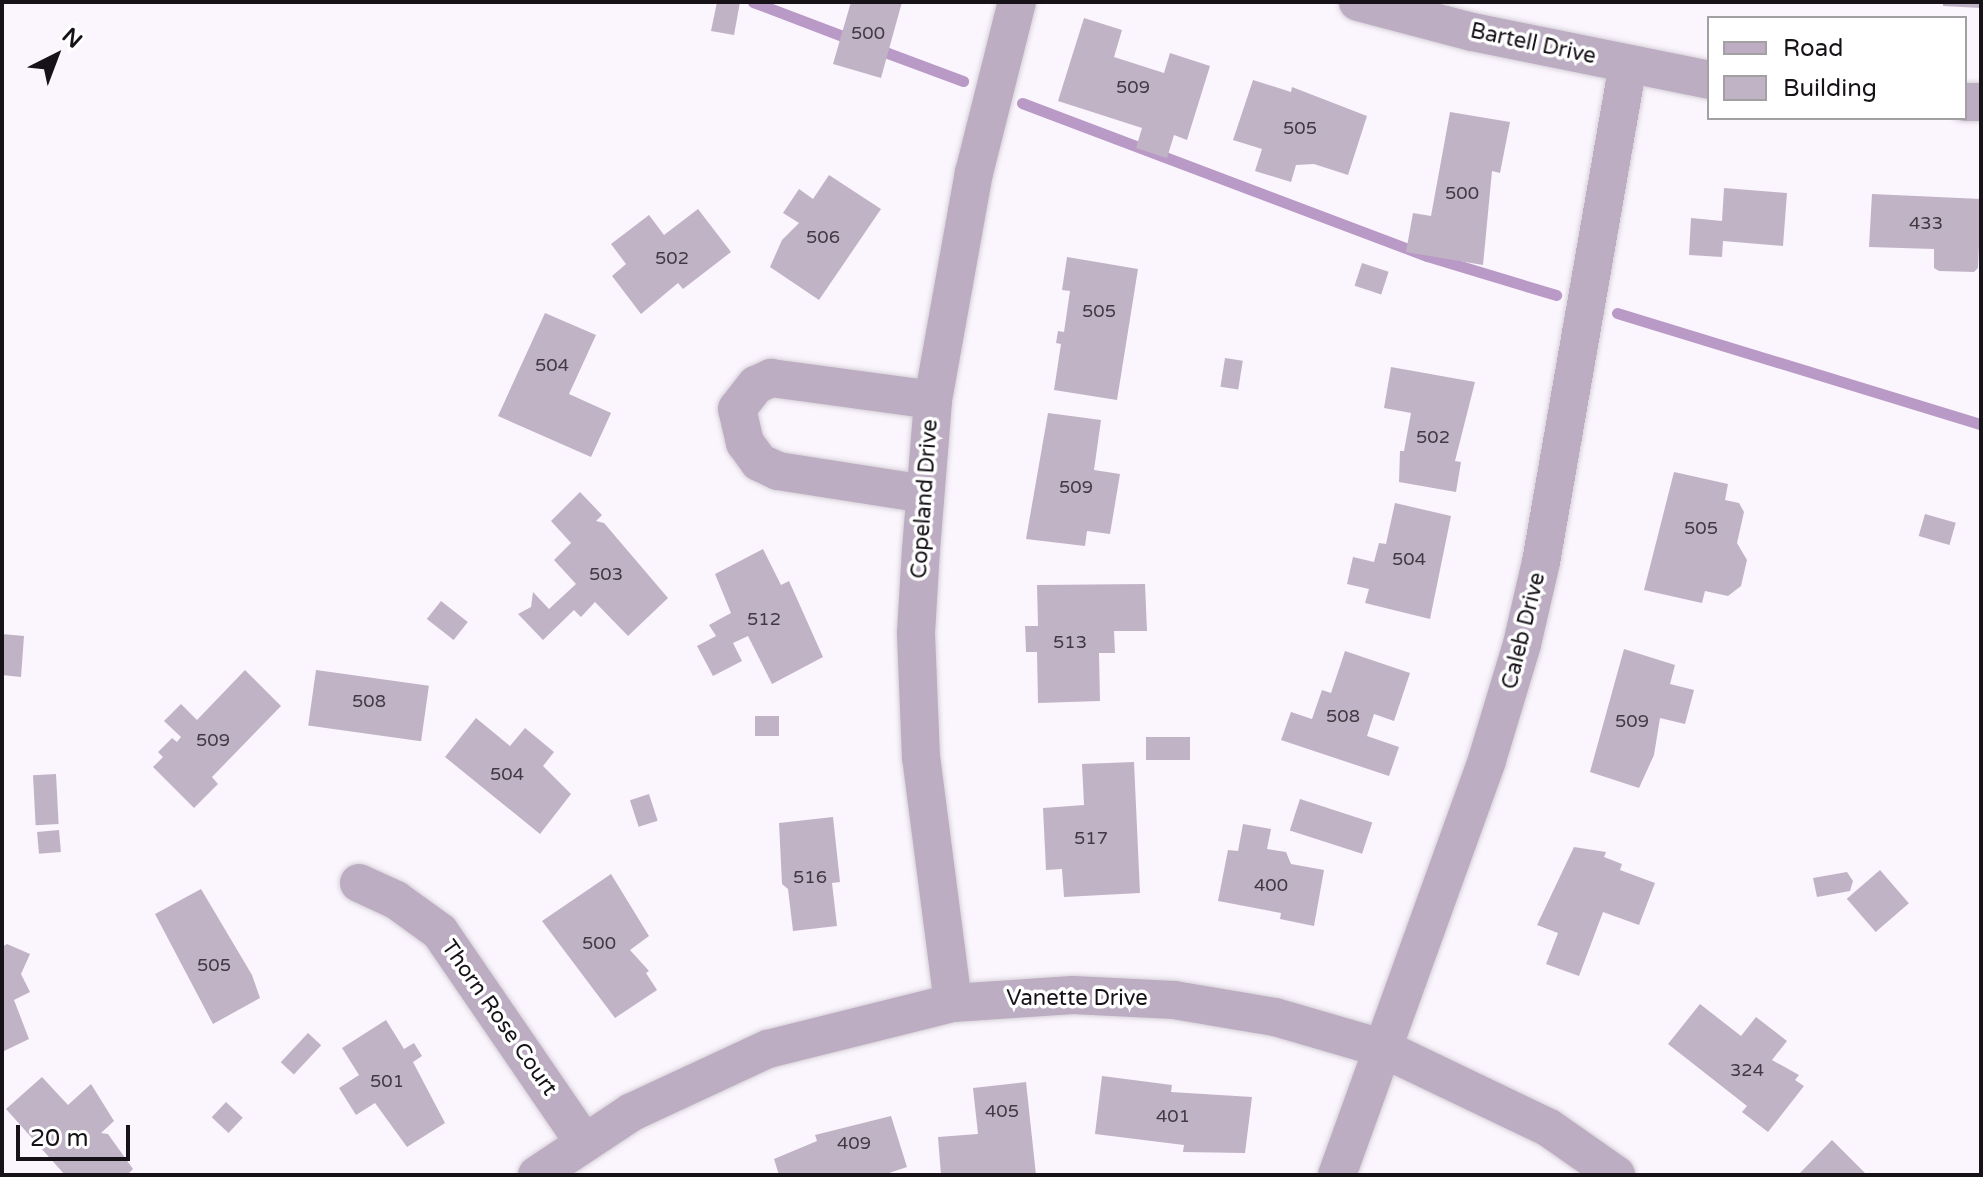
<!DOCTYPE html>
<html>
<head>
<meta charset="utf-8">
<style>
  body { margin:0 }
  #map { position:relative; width:1983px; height:1177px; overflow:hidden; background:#fbf5fd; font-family:"Varela Round",sans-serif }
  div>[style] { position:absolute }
  .stream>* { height:11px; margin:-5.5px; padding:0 5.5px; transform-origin:5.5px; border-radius:5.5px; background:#b999c5 }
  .building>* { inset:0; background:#c1b3c6; transform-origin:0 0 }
  .roads { filter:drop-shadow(0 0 2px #d6d1d8) drop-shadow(0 0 2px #d6d1d8) }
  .street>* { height:38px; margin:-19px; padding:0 19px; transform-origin:19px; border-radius:19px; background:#bcadc2 }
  span { translate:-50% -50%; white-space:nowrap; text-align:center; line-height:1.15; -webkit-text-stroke:7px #fff; paint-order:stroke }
  .number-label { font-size:18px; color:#413a44 }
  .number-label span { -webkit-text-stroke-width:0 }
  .street-label { font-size:22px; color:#161218 }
  .frame { position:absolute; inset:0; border:4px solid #161218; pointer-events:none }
  .legend { position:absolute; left:1707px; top:16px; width:260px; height:104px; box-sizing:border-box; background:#fff; border:2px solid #a2a0a3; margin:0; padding:10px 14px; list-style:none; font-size:24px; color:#161218 }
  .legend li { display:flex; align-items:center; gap:16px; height:40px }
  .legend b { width:40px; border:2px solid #a2a0a3 }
  .north { position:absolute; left:16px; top:16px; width:80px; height:80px; -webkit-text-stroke:6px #fff; paint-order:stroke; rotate:42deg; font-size:22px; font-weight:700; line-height:32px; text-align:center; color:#161218 }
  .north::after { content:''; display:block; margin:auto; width:28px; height:36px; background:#161218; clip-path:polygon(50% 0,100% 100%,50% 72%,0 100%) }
  .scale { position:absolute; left:16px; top:1125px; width:114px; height:36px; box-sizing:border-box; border:4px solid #161218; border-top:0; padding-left:10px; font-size:24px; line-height:28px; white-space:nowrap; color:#161218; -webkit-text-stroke:6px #fff; paint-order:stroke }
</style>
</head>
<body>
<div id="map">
  <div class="stream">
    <div style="left:753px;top:2px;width:107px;rotate:20.8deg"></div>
    <div style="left:877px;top:49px;width:92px;rotate:20.4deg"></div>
    <div style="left:1022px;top:103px;width:433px;rotate:20.7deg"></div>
    <div style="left:1427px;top:256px;width:135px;rotate:16.8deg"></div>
    <div style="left:1617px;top:313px;width:381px;rotate:17deg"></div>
  </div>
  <div class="building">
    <div style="clip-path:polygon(717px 2px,740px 2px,734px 35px,711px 31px)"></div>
    <div style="clip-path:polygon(851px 2px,902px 2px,881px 78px,833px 64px)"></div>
    <div style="clip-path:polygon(1943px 2px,1981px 2px,1981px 8px,1943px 6px)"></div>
    <div style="clip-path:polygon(1084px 18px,1122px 30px,1114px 57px,1164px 73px,1170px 53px,1210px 66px,1187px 140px,1174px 135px,1167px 158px,1136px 148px,1142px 128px,1058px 101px)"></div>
    <div style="clip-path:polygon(1253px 80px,1291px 92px,1292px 87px,1367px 116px,1348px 175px,1314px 164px,1296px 165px,1291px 182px,1255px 171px,1262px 149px,1233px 140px)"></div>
    <div style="clip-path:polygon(1450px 112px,1510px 122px,1500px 173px,1492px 171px,1483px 265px,1406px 252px,1413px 213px,1431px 216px)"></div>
    <div style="clip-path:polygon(829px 175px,881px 209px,819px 300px,770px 267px,782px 240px,799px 223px,783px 213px,799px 189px,813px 199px)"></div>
    <div style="clip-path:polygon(1724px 188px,1787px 193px,1783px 246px,1723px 241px,1722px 257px,1689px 255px,1691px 218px,1722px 221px)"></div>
    <div style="clip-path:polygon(1872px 194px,1981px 199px,1978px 268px,1974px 272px,1939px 271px,1934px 268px,1934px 249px,1869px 247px)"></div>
    <div style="clip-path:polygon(698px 209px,731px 252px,683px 289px,678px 283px,641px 314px,612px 276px,626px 264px,611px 244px,649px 215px,664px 235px)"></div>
    <div style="clip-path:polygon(1067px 257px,1138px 269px,1117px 400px,1054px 390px,1061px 344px,1056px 343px,1058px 331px,1064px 332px,1070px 291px,1062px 290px)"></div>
    <div style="left:1362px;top:263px;width:28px;height:24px;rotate:18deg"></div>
    <div style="clip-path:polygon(545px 313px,596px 335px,569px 394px,611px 413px,591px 457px,498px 416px)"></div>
    <div style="left:1225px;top:358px;width:18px;height:29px;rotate:9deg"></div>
    <div style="clip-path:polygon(1391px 367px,1475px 382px,1455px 461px,1461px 462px,1456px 492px,1399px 482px,1400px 451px,1404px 451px,1411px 413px,1384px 408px)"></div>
    <div style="clip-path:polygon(1048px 413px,1101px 420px,1094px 470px,1120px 474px,1110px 534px,1087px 531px,1085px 546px,1026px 539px)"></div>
    <div style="clip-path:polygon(1674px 472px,1728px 484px,1725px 500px,1739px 503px,1744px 512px,1737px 543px,1747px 560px,1741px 586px,1728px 596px,1705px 591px,1702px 603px,1644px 590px)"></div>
    <div style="clip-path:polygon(580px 492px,602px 515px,596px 521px,604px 523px,668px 598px,628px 636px,595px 602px,581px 617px,574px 610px,543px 640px,518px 614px,531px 607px,533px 592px,549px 609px,576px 584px,554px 560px,571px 543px,551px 521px)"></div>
    <div style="clip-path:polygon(1395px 503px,1451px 516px,1430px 619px,1365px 603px,1369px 589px,1347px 584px,1353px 557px,1374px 562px,1379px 543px,1386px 544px)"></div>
    <div style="left:1925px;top:514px;width:32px;height:23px;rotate:16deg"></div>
    <div style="clip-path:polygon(763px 549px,781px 585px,789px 581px,823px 657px,772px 684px,748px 636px,733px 643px,742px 661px,713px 676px,697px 646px,716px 636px,709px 625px,731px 613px,715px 574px)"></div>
    <div style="clip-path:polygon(1145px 584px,1147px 631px,1114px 631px,1115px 653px,1099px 653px,1100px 701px,1038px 703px,1037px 652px,1026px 652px,1025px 626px,1038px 626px,1037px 585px)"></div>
    <div style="left:441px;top:601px;width:34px;height:23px;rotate:38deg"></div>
    <div style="clip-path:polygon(2px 634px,24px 636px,21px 677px,2px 675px)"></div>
    <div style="clip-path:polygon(1624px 649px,1675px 665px,1670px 684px,1694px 690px,1685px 724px,1660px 718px,1654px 755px,1639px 788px,1590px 772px)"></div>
    <div style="clip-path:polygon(1345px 651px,1410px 673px,1394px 721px,1374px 714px,1367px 736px,1399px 747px,1389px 776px,1281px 740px,1291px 712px,1312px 719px,1322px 690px,1331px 693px)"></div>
    <div style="clip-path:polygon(245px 670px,281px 706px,212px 777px,218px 784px,194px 808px,153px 767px,163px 757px,158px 752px,172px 738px,177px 742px,181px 737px,164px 721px,181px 704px,197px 720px)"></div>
    <div style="left:316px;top:670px;width:114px;height:56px;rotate:8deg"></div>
    <div style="left:779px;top:716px;width:20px;height:24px;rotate:90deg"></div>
    <div style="clip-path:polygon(476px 718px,510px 746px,525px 728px,554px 752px,543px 766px,571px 794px,540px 834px,445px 757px)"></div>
    <div style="left:1146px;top:737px;width:44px;height:23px"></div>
    <div style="clip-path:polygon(1134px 762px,1140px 893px,1064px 897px,1062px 869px,1046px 870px,1043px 808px,1084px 805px,1082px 764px)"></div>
    <div style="left:56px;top:774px;width:50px;height:23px;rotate:87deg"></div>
    <div style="left:649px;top:794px;width:28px;height:20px;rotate:72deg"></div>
    <div style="left:1300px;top:799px;width:76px;height:33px;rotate:18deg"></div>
    <div style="clip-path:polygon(833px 817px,840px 882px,832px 883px,837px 926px,793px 931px,788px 889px,782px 884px,779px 823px)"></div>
    <div style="clip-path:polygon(1243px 824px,1271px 829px,1267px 849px,1286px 852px,1291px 864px,1324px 870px,1314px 926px,1280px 919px,1281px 913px,1218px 901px,1228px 850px,1238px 851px)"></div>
    <div style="left:59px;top:830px;width:22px;height:22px;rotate:85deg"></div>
    <div style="clip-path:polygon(1574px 847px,1606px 852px,1604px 857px,1622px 864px,1620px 870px,1655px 883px,1639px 925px,1603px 912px,1579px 976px,1546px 964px,1558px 933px,1537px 925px)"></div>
    <div style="left:1880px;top:870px;width:44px;height:44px;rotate:49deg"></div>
    <div style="clip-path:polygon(1847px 872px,1853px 881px,1850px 891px,1817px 897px,1813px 878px)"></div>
    <div style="clip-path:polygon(611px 874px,649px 936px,630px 950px,649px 971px,646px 973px,657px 990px,615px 1018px,542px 921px)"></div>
    <div style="clip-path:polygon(201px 889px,252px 975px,260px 998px,213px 1024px,155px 914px)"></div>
    <div style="clip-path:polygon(7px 944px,30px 954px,21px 974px,30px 992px,14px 1000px,29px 1039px,2px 1052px,2px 947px)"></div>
    <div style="clip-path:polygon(1700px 1004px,1741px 1036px,1756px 1017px,1787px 1041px,1772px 1060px,1799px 1075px,1795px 1080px,1804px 1086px,1768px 1132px,1742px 1112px,1747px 1106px,1668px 1044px)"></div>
    <div style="clip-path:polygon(386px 1020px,404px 1049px,414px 1043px,422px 1056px,413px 1062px,445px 1123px,407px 1147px,375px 1103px,356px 1115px,339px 1088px,359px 1075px,342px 1048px)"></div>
    <div style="left:308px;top:1033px;width:18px;height:40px;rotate:43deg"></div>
    <div style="clip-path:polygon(1102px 1076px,1172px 1085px,1171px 1092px,1252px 1097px,1245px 1153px,1183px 1152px,1184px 1145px,1095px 1134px)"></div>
    <div style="clip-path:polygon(42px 1077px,68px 1105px,91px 1084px,114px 1121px,101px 1133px,108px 1134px,133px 1169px,127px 1175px,65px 1175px,6px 1109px)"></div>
    <div style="clip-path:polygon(1026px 1082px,1036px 1175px,941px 1175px,938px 1137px,978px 1134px,973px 1088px)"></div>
    <div style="left:226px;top:1102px;width:23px;height:21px;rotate:43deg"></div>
    <div style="clip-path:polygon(891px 1116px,907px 1167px,883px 1175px,779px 1175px,774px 1159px,817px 1141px,815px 1135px)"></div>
    <div style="clip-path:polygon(1832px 1140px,1867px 1175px,1798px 1175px)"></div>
  </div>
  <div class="roads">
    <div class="street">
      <div style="left:1358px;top:2px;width:118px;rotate:14.7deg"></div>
      <div style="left:1472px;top:32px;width:242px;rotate:11.4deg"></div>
      <div style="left:1965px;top:102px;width:16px"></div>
      <div style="left:925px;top:494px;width:149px;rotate:-171.1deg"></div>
      <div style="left:778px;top:471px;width:21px;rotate:-155deg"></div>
      <div style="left:759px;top:462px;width:24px;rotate:-126deg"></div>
      <div style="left:745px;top:443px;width:35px;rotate:-103deg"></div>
      <div style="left:737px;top:409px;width:31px;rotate:-52deg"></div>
      <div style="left:756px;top:385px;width:17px;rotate:-25deg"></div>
      <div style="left:771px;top:378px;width:163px;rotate:7.7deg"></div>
      <div style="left:359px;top:883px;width:41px;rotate:24.7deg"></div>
      <div style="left:396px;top:900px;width:54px;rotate:36deg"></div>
      <div style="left:440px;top:932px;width:255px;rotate:55.6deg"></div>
      <div style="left:953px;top:1003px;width:247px;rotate:-97.4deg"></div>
      <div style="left:921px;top:758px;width:125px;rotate:-92.3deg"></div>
      <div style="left:916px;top:633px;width:83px;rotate:-86.6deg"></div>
      <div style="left:921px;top:550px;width:150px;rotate:-85.4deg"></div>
      <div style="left:933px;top:400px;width:231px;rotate:-79.8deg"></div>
      <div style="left:974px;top:173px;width:176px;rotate:-75.9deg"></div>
      <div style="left:537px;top:1175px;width:114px;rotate:-33.6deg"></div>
      <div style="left:632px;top:1112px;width:150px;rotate:-24.9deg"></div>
      <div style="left:768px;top:1049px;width:191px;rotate:-14deg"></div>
      <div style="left:953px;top:1003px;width:120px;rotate:-3.8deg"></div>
      <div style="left:1073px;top:995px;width:101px;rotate:2.8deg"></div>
      <div style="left:1174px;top:1000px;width:102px;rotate:9.6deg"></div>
      <div style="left:1275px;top:1017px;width:111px;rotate:16.2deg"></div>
      <div style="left:1382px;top:1048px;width:185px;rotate:25.6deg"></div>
      <div style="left:1549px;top:1128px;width:82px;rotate:35deg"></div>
      <div style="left:1337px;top:1175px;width:441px;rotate:-70.1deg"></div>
      <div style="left:1487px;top:760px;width:121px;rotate:-73.2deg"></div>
      <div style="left:1522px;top:644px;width:84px;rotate:-77deg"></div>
      <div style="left:1541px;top:562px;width:506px;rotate:-80.09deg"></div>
    </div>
  </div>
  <div class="number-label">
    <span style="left:868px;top:33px">500</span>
    <span style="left:1133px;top:87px">509</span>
    <span style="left:1300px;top:128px">505</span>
    <span style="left:1462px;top:193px">500</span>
    <span style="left:1926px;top:223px">433</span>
    <span style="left:823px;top:237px">506</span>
    <span style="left:672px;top:258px">502</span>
    <span style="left:1099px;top:311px">505</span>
    <span style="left:552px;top:365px">504</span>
    <span style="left:1433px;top:437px">502</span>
    <span style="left:1076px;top:487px">509</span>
    <span style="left:1701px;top:528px">505</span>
    <span style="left:1409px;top:559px">504</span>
    <span style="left:606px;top:574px">503</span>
    <span style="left:764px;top:619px">512</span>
    <span style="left:1070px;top:642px">513</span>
    <span style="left:369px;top:701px">508</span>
    <span style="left:1343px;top:716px">508</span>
    <span style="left:1632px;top:721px">509</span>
    <span style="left:213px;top:740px">509</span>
    <span style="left:507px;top:774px">504</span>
    <span style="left:1091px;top:838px">517</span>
    <span style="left:810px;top:877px">516</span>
    <span style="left:1271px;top:885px">400</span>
    <span style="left:599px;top:943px">500</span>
    <span style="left:214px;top:965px">505</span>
    <span style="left:1747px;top:1070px">324</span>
    <span style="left:387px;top:1081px">501</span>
    <span style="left:1002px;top:1111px">405</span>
    <span style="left:1173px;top:1116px">401</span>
    <span style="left:854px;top:1143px">409</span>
  </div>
  <div class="street-label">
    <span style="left:1533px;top:44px;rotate:12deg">Bartell Drive</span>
    <span style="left:925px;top:499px;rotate:-86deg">Copeland Drive</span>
    <span style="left:1524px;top:631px;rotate:-76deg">Caleb Drive</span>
    <span style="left:1077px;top:999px">Vanette Drive</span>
    <span style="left:499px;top:1018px;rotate:55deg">Thorn Rose Court</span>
  </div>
  <div class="frame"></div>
  <ul class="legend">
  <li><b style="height:10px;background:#bcadc2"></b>Road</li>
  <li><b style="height:22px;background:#c1b3c6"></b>Building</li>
  </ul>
  <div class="north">N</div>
  <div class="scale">20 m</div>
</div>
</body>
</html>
